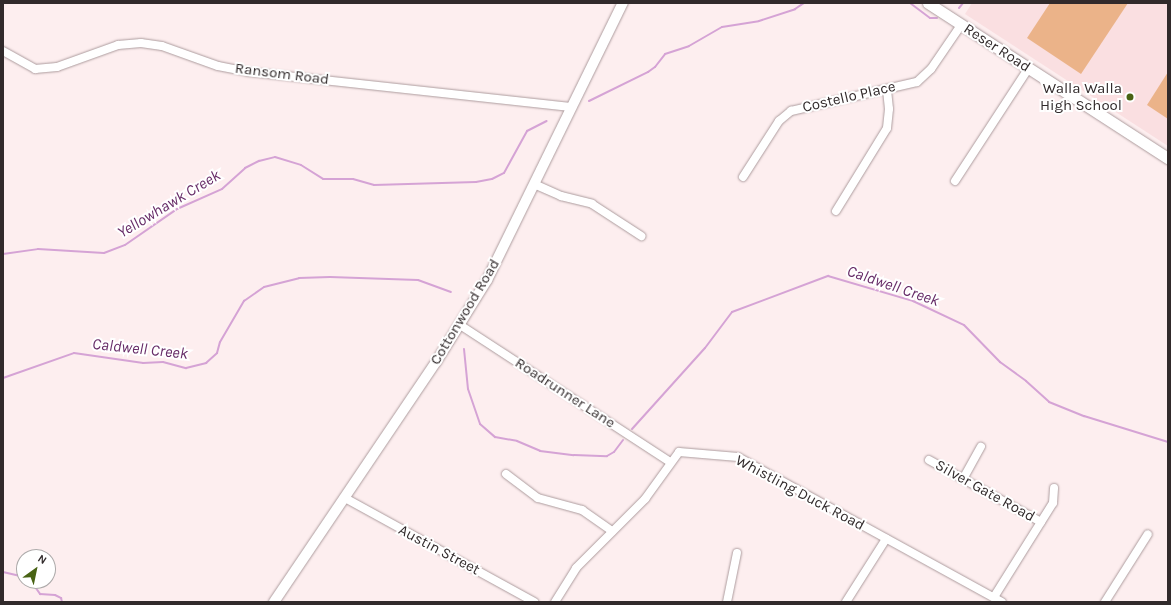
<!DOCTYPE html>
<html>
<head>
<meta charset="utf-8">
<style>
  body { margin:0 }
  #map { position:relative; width:1171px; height:605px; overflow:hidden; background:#fdeeef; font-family:Karla,sans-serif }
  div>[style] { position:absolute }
  .built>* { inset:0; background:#fadfe1 }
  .green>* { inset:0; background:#ebb389 }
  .stream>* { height:2px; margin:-1px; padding:0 1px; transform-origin:1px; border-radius:1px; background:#d5a3d5 }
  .roads { filter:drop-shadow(0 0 1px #ad9c9e) drop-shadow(0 0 1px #ad9c9e) }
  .minor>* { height:8px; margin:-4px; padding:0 4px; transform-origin:4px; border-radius:4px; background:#fff }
  .tertiary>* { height:10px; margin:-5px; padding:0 5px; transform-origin:5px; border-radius:5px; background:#fff }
  .secondary>* { height:11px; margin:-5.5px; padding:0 5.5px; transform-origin:5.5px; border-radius:5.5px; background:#fff }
  .dots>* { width:11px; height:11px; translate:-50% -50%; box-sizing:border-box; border:2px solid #fff; border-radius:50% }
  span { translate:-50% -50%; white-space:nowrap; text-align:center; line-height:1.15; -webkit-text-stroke:4px #fff; paint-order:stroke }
  .street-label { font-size:15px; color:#312a2b }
  .poi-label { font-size:15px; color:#312a2b }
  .right { translate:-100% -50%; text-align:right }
  .water-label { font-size:16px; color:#662b67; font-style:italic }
  .frame { position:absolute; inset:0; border:4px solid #312a2b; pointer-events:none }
  .north { position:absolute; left:16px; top:549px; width:40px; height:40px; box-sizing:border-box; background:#fff; border:1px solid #adaaaa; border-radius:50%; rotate:33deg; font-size:11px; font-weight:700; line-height:16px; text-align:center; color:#312a2b }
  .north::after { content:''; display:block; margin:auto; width:14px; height:18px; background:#496314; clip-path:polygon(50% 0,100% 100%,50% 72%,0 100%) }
</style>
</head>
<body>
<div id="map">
  <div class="built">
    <div style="clip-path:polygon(972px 3px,1168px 3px,1168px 146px,965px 14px)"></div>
  </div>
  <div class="green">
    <div style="clip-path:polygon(1050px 3px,1128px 3px,1081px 74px,1027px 38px)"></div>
    <div style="clip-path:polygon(1168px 72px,1168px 119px,1147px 105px)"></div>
  </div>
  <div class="stream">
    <div style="left:910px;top:3px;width:25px;rotate:37deg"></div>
    <div style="left:930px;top:18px;width:7px"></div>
    <div style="left:959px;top:8px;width:6px;rotate:-51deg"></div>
    <div style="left:589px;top:101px;width:66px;rotate:-26.2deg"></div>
    <div style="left:648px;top:72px;width:9px;rotate:-36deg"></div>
    <div style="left:655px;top:67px;width:16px;rotate:-52deg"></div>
    <div style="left:665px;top:54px;width:25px;rotate:-18deg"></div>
    <div style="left:689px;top:46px;width:38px;rotate:-30deg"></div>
    <div style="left:722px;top:27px;width:37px;rotate:-9deg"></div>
    <div style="left:759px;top:21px;width:38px;rotate:-18deg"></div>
    <div style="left:795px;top:9px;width:11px;rotate:-34deg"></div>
    <div style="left:3px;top:254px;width:35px;rotate:-8deg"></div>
    <div style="left:38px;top:249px;width:66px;rotate:3.5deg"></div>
    <div style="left:104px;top:253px;width:22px;rotate:-21deg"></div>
    <div style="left:125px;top:245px;width:63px;rotate:-34.7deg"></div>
    <div style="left:177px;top:209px;width:49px;rotate:-24deg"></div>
    <div style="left:222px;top:189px;width:31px;rotate:-42deg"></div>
    <div style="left:245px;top:168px;width:16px;rotate:-27deg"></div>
    <div style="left:259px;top:161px;width:16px;rotate:-14deg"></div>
    <div style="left:275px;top:157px;width:27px;rotate:17deg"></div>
    <div style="left:301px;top:165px;width:26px;rotate:32deg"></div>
    <div style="left:323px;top:179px;width:30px"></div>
    <div style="left:353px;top:179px;width:22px;rotate:16deg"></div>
    <div style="left:374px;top:185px;width:102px;rotate:-1.7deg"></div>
    <div style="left:476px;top:182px;width:16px;rotate:-11deg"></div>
    <div style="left:492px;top:179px;width:13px;rotate:-27deg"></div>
    <div style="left:504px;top:173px;width:48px;rotate:-61.3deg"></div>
    <div style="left:527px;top:131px;width:22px;rotate:-27deg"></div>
    <div style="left:464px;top:349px;width:40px;rotate:84.3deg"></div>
    <div style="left:468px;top:389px;width:37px;rotate:71deg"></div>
    <div style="left:480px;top:424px;width:20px;rotate:41deg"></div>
    <div style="left:495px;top:437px;width:22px;rotate:10deg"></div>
    <div style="left:517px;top:441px;width:25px;rotate:23deg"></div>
    <div style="left:540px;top:451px;width:34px;rotate:7deg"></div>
    <div style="left:574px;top:455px;width:33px;rotate:2deg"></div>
    <div style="left:607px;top:456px;width:8px;rotate:-30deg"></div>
    <div style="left:614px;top:452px;width:15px;rotate:-53deg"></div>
    <div style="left:3px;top:378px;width:75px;rotate:-19.4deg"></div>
    <div style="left:74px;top:353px;width:70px;rotate:8.2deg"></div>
    <div style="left:143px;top:363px;width:20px;rotate:-3deg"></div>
    <div style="left:163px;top:362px;width:24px;rotate:15deg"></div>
    <div style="left:186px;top:368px;width:21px;rotate:-14deg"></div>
    <div style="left:206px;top:363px;width:15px;rotate:-42deg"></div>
    <div style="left:217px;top:353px;width:11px;rotate:-75deg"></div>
    <div style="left:220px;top:342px;width:48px;rotate:-59.7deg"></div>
    <div style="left:244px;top:301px;width:24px;rotate:-35deg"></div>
    <div style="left:264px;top:287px;width:36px;rotate:-14deg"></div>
    <div style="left:299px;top:278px;width:31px;rotate:-2deg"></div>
    <div style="left:330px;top:277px;width:88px;rotate:2deg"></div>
    <div style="left:418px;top:280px;width:35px;rotate:20deg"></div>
    <div style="left:632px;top:429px;width:109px;rotate:-48deg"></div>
    <div style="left:705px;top:348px;width:45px;rotate:-53.1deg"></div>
    <div style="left:732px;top:312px;width:103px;rotate:-20.6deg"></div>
    <div style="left:828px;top:276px;width:89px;rotate:16.4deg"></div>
    <div style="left:913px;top:301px;width:56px;rotate:25.2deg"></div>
    <div style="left:964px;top:325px;width:52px;rotate:45.8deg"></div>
    <div style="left:1000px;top:362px;width:32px;rotate:36deg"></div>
    <div style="left:1026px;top:381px;width:31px;rotate:42deg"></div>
    <div style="left:1049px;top:402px;width:38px;rotate:22deg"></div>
    <div style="left:1084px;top:416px;width:88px;rotate:17.2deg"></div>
    <div style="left:3px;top:572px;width:22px;rotate:13deg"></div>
    <div style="left:31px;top:581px;width:16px;rotate:55deg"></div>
    <div style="left:40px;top:594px;width:15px;rotate:4deg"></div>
    <div style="left:55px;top:595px;width:7px;rotate:27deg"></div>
    <div style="left:61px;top:598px;width:4px;rotate:76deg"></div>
  </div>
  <div class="roads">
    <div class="minor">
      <div style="left:3px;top:51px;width:37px;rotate:29deg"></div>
      <div style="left:35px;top:69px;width:22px;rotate:-5deg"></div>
      <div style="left:57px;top:67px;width:65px;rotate:-19.8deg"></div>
      <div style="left:118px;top:45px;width:23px;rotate:-5deg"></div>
      <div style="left:141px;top:43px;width:21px;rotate:8deg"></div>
      <div style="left:162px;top:46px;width:59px;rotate:19.7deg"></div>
      <div style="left:218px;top:66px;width:32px;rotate:11deg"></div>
      <div style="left:249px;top:72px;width:324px;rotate:6.2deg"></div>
      <div style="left:743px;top:177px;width:67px;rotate:-57.3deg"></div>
      <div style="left:779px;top:121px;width:16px;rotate:-40deg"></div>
      <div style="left:791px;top:111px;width:129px;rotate:-13deg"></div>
      <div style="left:917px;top:82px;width:19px;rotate:-43deg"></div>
      <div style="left:931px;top:69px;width:53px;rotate:-55.7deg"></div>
      <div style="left:955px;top:181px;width:134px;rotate:-56.9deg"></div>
      <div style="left:534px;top:184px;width:30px;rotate:24deg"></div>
      <div style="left:561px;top:196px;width:32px;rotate:14deg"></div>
      <div style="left:592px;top:204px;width:59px;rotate:33.1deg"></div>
      <div style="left:836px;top:211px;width:97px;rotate:-58.4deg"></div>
      <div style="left:887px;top:128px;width:19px;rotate:-84deg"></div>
      <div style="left:889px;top:109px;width:20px;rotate:-96deg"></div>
      <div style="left:460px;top:325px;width:251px;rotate:33.1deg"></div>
      <div style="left:929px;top:460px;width:128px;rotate:29deg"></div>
      <div style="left:506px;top:474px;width:40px;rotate:37deg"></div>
      <div style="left:538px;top:498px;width:46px;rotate:15.3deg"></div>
      <div style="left:582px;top:510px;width:37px;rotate:35deg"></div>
      <div style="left:963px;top:479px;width:37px;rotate:-61deg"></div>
      <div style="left:345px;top:498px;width:216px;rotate:28.8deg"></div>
      <div style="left:994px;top:597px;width:111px;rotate:-57.9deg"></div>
      <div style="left:1053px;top:503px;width:15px;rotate:-86deg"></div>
      <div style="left:555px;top:602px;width:40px;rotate:-58deg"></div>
      <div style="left:576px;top:568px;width:98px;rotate:-45deg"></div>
      <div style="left:645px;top:499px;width:58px;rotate:-54.1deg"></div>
      <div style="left:679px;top:452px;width:59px;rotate:4.8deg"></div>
      <div style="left:738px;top:457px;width:301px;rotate:28.8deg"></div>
      <div style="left:727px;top:602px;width:50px;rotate:-78.5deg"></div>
      <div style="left:846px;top:602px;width:75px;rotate:-57.6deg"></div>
      <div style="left:1105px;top:602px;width:80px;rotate:-57.7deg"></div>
    </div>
    <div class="tertiary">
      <div style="left:274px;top:602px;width:290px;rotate:-56deg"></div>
      <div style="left:436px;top:362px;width:97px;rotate:-58.1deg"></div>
      <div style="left:487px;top:280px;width:309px;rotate:-63.9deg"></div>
    </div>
    <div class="secondary">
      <div style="left:928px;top:3px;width:286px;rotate:32.9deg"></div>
    </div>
  </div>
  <div class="dots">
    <div style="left:1130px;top:97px;background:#496314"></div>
  </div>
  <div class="street-label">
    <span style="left:997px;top:48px;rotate:33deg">Reser Road</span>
    <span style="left:282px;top:74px;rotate:7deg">Ransom Road</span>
    <span style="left:849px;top:97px;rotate:-13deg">Costello Place</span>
    <span style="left:465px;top:312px;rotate:-59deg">Cottonwood Road</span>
    <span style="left:565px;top:393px;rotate:33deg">Roadrunner Lane</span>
    <span style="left:985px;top:491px;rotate:29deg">Silver Gate Road</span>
    <span style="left:800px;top:493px;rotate:28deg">Whistling Duck Road</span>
    <span style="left:439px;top:550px;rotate:28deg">Austin Street</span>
  </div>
  <div class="poi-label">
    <span class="right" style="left:1122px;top:97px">Walla Walla<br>High School</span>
  </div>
  <div class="water-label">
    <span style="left:169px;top:204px;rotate:-31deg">Yellowhawk Creek</span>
    <span style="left:893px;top:286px;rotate:19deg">Caldwell Creek</span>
    <span style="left:140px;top:349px;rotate:6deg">Caldwell Creek</span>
  </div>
  <div class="frame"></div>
  <div class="north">N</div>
</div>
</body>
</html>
